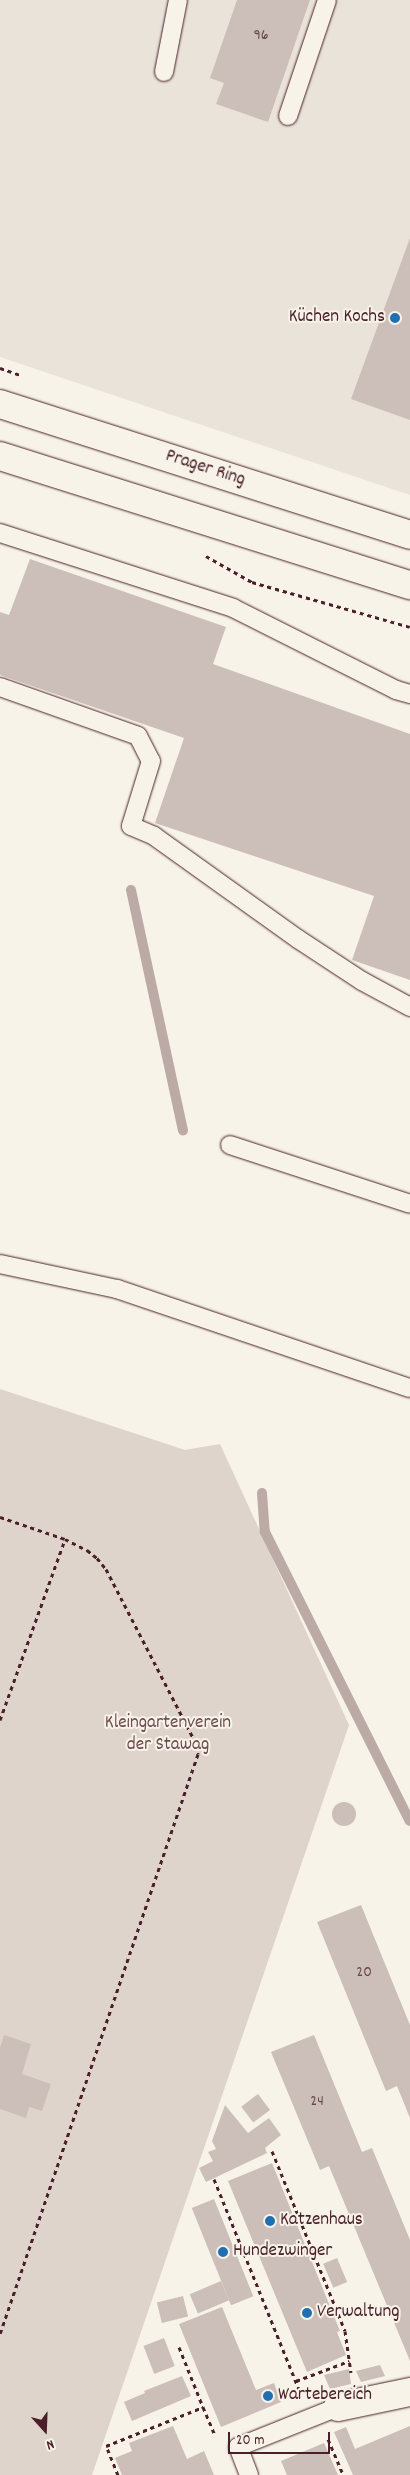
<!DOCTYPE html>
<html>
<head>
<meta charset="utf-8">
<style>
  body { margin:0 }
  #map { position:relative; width:410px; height:2475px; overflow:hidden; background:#f7f3e8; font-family:Dekko,sans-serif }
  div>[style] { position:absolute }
  .built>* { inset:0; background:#eae3da }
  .green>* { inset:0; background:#ded4cc }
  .stream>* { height:10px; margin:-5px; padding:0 5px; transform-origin:5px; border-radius:5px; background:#bcaaa7 }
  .building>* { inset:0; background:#ccbfb9; transform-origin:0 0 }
  .round { border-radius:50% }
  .path>* { height:3px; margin-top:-1.5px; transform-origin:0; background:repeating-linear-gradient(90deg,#4a1f2b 0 4px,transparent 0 8px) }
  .roads { filter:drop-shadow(0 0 1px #4a1f2b) drop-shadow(0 0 1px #4a1f2b) }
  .service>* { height:18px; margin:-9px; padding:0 9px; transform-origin:9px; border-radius:9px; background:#f7f3e8 }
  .minor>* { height:28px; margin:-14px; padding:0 14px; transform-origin:14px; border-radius:14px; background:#f7f3e8 }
  .primary>* { height:28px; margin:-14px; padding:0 14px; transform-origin:14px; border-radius:14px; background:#f7f3e8 }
  .dots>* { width:14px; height:14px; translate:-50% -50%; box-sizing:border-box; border:2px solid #f7f3e8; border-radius:50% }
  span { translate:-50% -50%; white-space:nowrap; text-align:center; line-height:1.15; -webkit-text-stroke:4px #f7f3e8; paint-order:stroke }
  .number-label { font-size:16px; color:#6a474e }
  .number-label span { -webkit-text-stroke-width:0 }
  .poi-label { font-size:19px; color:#4a1f2b }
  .right { translate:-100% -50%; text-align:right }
  .left { translate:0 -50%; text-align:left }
  .street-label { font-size:19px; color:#4a1f2b }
  .park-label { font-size:19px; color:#6f4c53 }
  .north { position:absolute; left:20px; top:2405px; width:50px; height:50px; -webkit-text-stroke:4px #f7f3e8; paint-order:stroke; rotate:160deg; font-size:14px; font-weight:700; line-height:20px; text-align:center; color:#4a1f2b }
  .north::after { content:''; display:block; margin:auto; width:18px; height:22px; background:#4a1f2b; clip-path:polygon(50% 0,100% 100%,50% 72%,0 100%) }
  .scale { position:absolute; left:228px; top:2432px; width:102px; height:22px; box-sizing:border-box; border:2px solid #4a1f2b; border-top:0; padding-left:6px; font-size:15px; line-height:18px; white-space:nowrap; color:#4a1f2b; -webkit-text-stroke:4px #f7f3e8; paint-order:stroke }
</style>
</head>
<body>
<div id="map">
  <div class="built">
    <div style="clip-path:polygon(0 0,410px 0,410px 495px,0 357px)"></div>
  </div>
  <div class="green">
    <div style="clip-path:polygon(0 1389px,185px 1450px,220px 1444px,349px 1725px,92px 2475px,0 2475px)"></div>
  </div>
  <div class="stream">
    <div style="left:131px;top:890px;width:246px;rotate:77.8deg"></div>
    <div style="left:262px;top:1493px;width:39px;rotate:86deg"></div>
    <div style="left:265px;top:1532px;width:323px;rotate:63.4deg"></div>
  </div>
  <div class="building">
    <div style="clip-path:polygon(237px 0,310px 0,268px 122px,216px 104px,224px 83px,210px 78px)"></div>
    <div style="clip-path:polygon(410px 238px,410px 420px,351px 399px)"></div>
    <div style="clip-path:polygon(30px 559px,226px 627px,213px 664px,410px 734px,410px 980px,352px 960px,374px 896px,155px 823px,184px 738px,0 675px,0 612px,9px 615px)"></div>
    <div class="round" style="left:332px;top:1802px;width:24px;height:24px"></div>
    <div style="clip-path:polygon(361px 1905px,410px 2025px,410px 2118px,397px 2086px,386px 2091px,317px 1922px)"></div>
    <div style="clip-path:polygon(4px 2035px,31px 2044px,22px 2074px,51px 2084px,42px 2111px,29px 2107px,26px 2118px,0 2109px,0 2048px)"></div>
    <div style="clip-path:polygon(314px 2035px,362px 2152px,372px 2148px,410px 2240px,410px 2361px,329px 2166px,320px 2170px,271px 2052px)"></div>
    <div style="left:258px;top:2094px;width:20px;height:21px;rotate:53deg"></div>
    <div style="clip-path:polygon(225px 2105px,248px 2133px,269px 2118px,281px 2135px,265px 2148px,267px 2153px,206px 2182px,199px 2168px,213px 2161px,208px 2152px,216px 2149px,212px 2141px)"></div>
    <div style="clip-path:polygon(272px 2163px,340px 2331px,337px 2332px,346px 2355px,307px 2372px,228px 2181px)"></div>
    <div style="left:214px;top:2199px;width:105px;height:24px;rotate:68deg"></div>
    <div style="left:337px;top:2258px;width:26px;height:15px;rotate:67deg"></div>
    <div style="left:221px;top:2281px;width:21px;height:34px;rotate:67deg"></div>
    <div style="left:183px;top:2296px;width:21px;height:27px;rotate:76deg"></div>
    <div style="clip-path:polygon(222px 2307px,256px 2390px,274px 2383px,281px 2402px,221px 2427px,179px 2324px)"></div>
    <div style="left:164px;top:2338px;width:30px;height:22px;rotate:69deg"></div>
    <div style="clip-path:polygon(380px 2365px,385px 2376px,361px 2382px,356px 2371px)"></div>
    <div style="clip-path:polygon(349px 2369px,351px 2384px,330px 2389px,324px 2375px)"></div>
    <div style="clip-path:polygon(182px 2376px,191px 2396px,132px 2421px,124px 2402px,145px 2393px,144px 2391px)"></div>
    <div style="clip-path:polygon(173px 2426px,187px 2459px,204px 2451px,214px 2475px,122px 2475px,115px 2458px,132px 2451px,129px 2443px)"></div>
    <div style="clip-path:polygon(410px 2426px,410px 2475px,353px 2475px,334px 2432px,346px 2427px,355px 2449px)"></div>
    <div style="clip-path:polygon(324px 2443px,338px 2475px,287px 2475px,281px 2461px)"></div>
  </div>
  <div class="path">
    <div style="left:0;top:368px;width:21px;rotate:19deg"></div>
    <div style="left:206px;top:556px;width:53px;rotate:29.5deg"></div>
    <div style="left:252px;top:582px;width:164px;rotate:15.9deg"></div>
    <div style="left:0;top:1517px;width:69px;rotate:18.7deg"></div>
    <div style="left:65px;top:1539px;width:25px;rotate:27deg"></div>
    <div style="left:87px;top:1550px;width:13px;rotate:39deg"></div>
    <div style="left:97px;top:1558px;width:14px;rotate:51deg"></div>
    <div style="left:106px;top:1569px;width:198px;rotate:62.7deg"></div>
    <div style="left:197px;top:1745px;width:9px;rotate:84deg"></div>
    <div style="left:198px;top:1754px;width:613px;rotate:108.85deg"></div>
    <div style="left:0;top:1720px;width:192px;rotate:-70.2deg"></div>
    <div style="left:272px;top:2151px;width:194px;rotate:67.9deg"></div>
    <div style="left:345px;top:2331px;width:42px;rotate:81.9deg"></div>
    <div style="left:214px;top:2179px;width:232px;rotate:68deg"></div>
    <div style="left:179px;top:2347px;width:65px;rotate:68.2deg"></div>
    <div style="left:296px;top:2381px;width:57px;rotate:-20.7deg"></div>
    <div style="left:328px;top:2439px;width:39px;rotate:67deg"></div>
    <div style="left:118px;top:2475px;width:31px;rotate:-112deg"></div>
    <div style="left:106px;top:2446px;width:105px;rotate:-21.9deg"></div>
    <div style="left:203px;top:2407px;width:30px;rotate:67deg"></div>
  </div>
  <div class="roads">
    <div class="service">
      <div style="left:164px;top:72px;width:73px;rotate:-79deg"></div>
      <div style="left:288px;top:116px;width:122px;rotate:-71.4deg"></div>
      <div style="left:0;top:533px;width:245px;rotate:17.8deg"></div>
      <div style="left:233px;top:608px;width:182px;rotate:26.7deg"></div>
      <div style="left:396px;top:690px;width:15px;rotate:16deg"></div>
      <div style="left:0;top:687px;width:146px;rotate:19.5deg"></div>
      <div style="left:138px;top:736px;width:28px;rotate:63deg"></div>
      <div style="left:151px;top:761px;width:68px;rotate:107.1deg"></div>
      <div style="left:131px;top:826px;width:25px;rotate:23deg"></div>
      <div style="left:154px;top:836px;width:177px;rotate:35.6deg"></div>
      <div style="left:298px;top:939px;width:77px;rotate:33.3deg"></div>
      <div style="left:362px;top:981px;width:55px;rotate:28.4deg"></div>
      <div style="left:230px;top:1145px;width:189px;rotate:18.1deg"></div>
      <div style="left:0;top:1264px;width:120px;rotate:12.1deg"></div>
      <div style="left:117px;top:1289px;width:309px;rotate:18.7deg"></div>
      <div style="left:249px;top:2475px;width:30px;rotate:-111deg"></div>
      <div style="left:238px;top:2447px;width:108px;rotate:-21.8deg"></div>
    </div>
    <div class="minor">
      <div style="left:338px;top:2407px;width:74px;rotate:-11.8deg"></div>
    </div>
    <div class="primary">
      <div style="left:0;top:404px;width:430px;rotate:17.7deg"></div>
      <div style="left:0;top:456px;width:430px;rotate:17.5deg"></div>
    </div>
  </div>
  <div class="dots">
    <div style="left:395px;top:318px;background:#1f6fb2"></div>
    <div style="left:270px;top:2221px;background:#1f6fb2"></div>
    <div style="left:223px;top:2252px;background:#1f6fb2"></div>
    <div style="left:307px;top:2313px;background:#1f6fb2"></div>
    <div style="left:268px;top:2396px;background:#1f6fb2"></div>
  </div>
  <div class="number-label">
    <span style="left:261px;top:36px">96</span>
    <span style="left:364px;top:1973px">20</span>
    <span style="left:317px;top:2102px">24</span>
  </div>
  <div class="poi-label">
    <span class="right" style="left:385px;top:318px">Küchen Kochs</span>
    <span class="left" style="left:280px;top:2221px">Katzenhaus</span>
    <span class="left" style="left:233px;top:2252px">Hundezwinger</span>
    <span class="left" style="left:317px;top:2313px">Verwaltung</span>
    <span class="left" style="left:278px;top:2396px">Wartebereich</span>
  </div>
  <div class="street-label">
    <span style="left:205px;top:469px;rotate:18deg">Prager Ring</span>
  </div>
  <div class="park-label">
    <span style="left:168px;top:1735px">Kleingartenverein<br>der Stawag</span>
  </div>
  <div class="north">N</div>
  <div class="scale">20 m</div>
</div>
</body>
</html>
